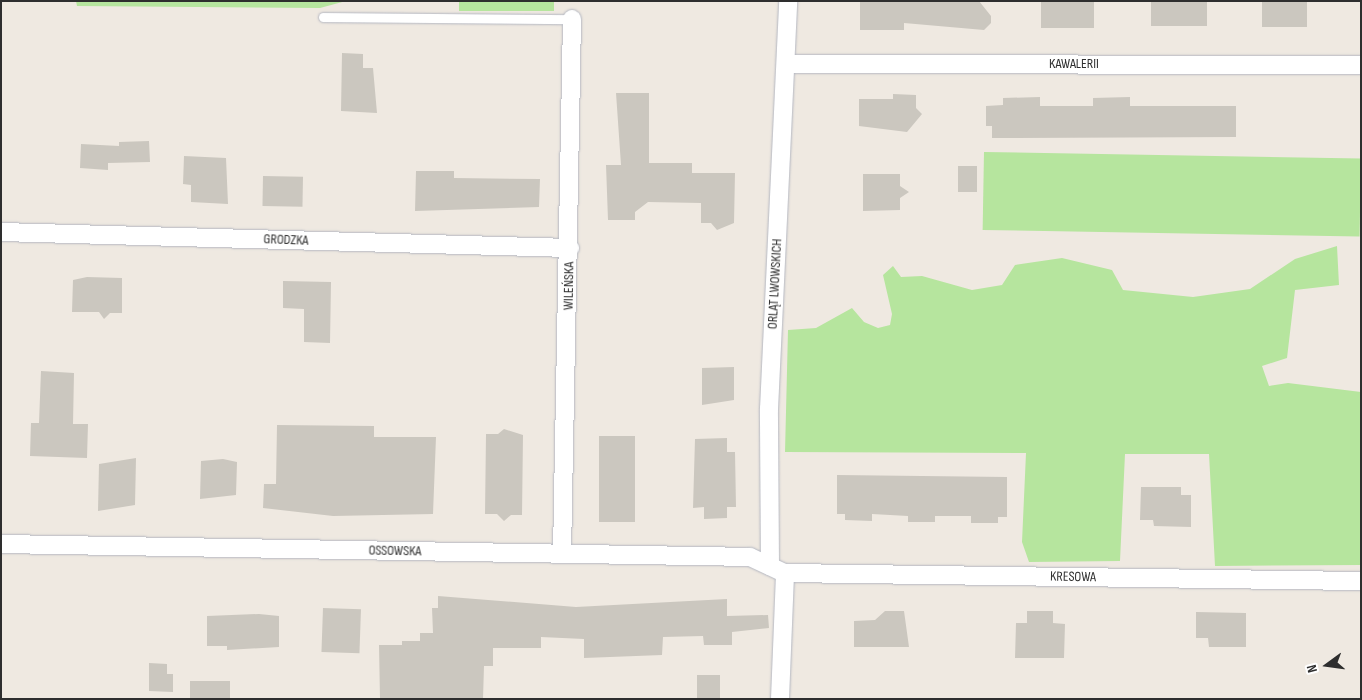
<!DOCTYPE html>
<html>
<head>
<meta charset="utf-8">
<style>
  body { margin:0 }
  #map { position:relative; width:1362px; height:700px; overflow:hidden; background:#efe9e1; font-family:"Sofia Sans Condensed",sans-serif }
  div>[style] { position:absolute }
  .green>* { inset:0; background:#b6e59e; transform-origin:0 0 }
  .building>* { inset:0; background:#cbc7bf; transform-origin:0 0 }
  .roads { filter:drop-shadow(0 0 1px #b4b7c1) drop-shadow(0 0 1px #b4b7c1) }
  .lane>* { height:9px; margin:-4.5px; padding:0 4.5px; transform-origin:4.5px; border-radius:4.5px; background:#fff }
  .street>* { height:18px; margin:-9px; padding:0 9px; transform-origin:9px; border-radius:9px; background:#fff }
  span { translate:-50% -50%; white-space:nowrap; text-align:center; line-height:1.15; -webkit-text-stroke:4px #fff; paint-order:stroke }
  .street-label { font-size:14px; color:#2e2e2e }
  .frame { position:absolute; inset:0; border:2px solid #2e2e2e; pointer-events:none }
  .north { position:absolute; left:1302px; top:640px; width:50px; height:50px; -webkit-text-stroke:4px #fff; paint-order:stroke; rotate:256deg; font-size:14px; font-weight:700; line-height:20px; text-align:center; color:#2e2e2e }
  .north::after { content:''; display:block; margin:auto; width:18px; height:22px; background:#2e2e2e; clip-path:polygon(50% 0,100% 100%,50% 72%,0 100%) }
</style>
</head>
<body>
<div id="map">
  <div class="green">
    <div style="clip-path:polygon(76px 1px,346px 1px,320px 8px,77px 6px)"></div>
    <div style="left:459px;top:1px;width:95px;height:10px"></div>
    <div style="left:984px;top:152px;width:377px;height:78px;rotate:1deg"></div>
    <div style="clip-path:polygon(1337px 246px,1339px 285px,1295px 290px,1287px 358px,1262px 366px,1269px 386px,1288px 383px,1361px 392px,1361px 565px,1215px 566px,1209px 454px,1125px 454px,1120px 561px,1029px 562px,1022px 542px,1026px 453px,785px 452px,788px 330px,816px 328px,852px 308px,864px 322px,878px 328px,890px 325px,892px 314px,883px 275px,893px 266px,901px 277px,922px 276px,972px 290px,1002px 285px,1015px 265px,1062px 258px,1112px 270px,1123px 290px,1193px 297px,1250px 289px,1295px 259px)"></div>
  </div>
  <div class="building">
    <div style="clip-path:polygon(860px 1px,979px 1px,991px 16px,991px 23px,984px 30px,904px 23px,904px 30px,860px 30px)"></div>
    <div style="left:1041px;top:1px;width:53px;height:27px"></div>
    <div style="left:1151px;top:1px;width:56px;height:25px"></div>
    <div style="left:1262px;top:1px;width:45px;height:26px"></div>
    <div style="clip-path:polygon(342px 53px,363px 54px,363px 68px,373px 68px,377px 113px,341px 111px)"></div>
    <div style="clip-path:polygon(616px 93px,649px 93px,649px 163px,692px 163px,692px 173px,735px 173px,734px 223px,717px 230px,711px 223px,701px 223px,701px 203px,648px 202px,635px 212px,635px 220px,608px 220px,606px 165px,621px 165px)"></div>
    <div style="clip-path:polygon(893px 94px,916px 95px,916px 108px,922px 114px,907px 132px,859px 126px,859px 99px,893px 99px)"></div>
    <div style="clip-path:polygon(1040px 97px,1040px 106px,1093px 106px,1093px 98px,1130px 97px,1130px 106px,1236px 106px,1236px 137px,992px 138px,992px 126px,986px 126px,986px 106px,1003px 105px,1003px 98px)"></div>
    <div style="clip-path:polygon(149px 141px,150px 162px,108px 163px,108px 170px,80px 168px,81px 144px,119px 146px,119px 142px)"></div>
    <div style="clip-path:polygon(184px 156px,226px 158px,228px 204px,191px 202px,191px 185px,183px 184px)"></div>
    <div style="left:958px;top:166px;width:19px;height:26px"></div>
    <div style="clip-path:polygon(416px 171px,454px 171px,454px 178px,540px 179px,539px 207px,415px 211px)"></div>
    <div style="clip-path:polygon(863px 174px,900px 174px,900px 186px,909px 192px,900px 198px,900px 210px,863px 211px)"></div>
    <div style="left:263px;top:176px;width:40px;height:30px;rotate:1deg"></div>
    <div style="clip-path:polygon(87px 277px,122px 278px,122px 313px,110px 313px,104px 319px,99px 312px,72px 312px,73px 280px)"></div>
    <div style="clip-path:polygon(283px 281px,331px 282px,330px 343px,304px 342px,304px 309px,283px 308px)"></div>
    <div style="clip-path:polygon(734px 367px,734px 400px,702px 405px,702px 368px)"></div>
    <div style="clip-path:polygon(41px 371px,74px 373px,73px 424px,88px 424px,87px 458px,30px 456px,31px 423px,39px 423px)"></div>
    <div style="clip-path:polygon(277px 425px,374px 426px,374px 437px,436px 437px,433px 514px,333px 516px,263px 508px,264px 484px,276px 484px)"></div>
    <div style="clip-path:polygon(504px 429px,523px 435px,522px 515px,511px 515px,504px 521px,497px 514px,485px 514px,486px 434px,498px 434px)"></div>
    <div style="left:599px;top:436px;width:36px;height:86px"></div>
    <div style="clip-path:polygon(727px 438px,727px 452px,735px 452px,736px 507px,727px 507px,727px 518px,704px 519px,704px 507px,693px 508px,695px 439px)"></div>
    <div style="clip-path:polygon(136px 458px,135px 505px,98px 511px,99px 464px)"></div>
    <div style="clip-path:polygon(223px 459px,237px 462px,236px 495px,200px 499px,201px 461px)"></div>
    <div style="clip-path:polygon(837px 475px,1007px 477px,1007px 517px,998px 517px,998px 523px,971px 523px,971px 516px,935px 516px,935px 522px,908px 522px,908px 516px,872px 514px,872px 521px,845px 520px,845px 514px,837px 514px)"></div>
    <div style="clip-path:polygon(1141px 487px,1181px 487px,1181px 495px,1191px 495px,1191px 527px,1154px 526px,1153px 520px,1140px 520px)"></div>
    <div style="clip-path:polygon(438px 596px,576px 607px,727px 599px,727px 616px,768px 615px,769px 628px,732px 632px,732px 645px,704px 645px,703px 636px,663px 637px,662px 655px,584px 658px,584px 639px,541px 637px,541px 648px,493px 648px,493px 666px,484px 666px,483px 699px,380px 699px,379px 645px,402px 645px,402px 641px,420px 641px,420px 633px,433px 633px,432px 608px,438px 608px)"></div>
    <div style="left:323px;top:608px;width:38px;height:44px;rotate:2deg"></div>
    <div style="clip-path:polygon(885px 611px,904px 611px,909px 647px,854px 647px,854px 621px,875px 620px)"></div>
    <div style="clip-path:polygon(1027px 611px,1053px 611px,1053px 623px,1065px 624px,1064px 658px,1015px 658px,1016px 623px,1027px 623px)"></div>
    <div style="clip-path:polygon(1196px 612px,1246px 613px,1246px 647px,1209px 647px,1208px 638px,1196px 638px)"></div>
    <div style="clip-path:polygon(259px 614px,279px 616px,279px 647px,227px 650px,227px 646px,207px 646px,207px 616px)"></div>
    <div style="clip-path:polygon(149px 663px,167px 664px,167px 674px,173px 674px,173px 692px,149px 691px)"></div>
    <div style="left:697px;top:675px;width:23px;height:24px"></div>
    <div style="left:190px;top:681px;width:40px;height:18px"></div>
  </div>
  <div class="roads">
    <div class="lane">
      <div style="left:323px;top:17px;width:249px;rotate:0.5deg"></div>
    </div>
    <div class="street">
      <div style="left:787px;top:64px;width:574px;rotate:0.1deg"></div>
      <div style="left:1px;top:232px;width:569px;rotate:1.61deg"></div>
      <div style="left:1px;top:544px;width:749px;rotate:0.99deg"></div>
      <div style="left:750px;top:557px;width:38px;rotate:25deg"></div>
      <div style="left:785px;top:573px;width:576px;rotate:0.8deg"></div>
      <div style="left:562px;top:554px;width:535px;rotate:-88.93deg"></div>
      <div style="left:770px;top:566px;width:157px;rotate:-90.4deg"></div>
      <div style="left:769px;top:409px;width:408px;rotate:-87.3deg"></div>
      <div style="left:780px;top:699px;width:126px;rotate:-87.7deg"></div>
    </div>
  </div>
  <div class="street-label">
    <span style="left:1074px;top:64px">KAWALERII</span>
    <span style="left:286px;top:240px;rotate:2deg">GRODZKA</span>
    <span style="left:775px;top:284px;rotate:-87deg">ORLĄT LWOWSKICH</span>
    <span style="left:569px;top:286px;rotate:-89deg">WILEŃSKA</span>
    <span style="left:395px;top:551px;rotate:1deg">OSSOWSKA</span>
    <span style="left:1073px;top:577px;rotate:1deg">KRESOWA</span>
  </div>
  <div class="frame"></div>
  <div class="north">N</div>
</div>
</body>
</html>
